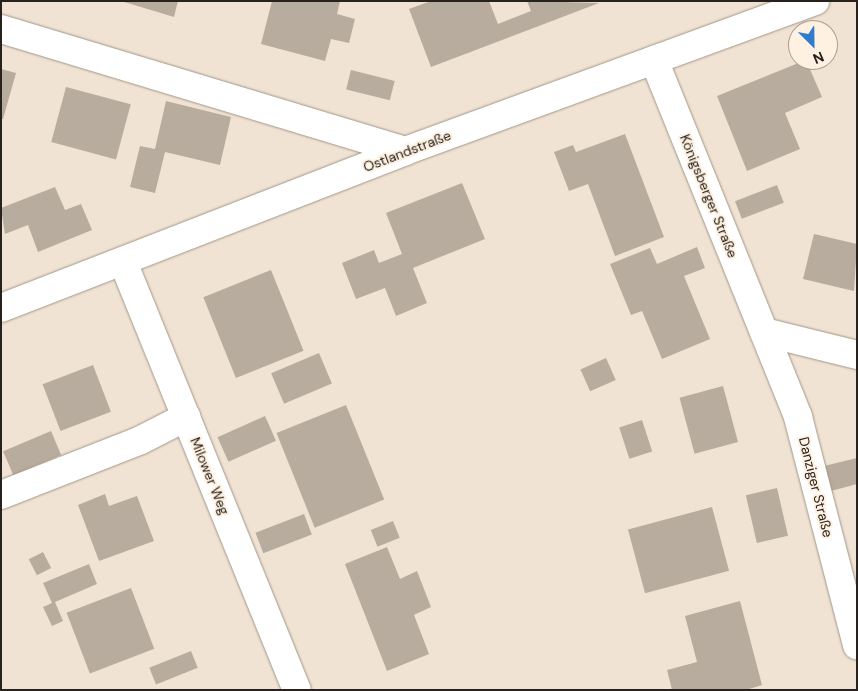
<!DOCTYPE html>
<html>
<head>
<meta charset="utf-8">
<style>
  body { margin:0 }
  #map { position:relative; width:858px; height:691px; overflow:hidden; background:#f0e3d4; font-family:"DM Sans",sans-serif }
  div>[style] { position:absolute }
  .building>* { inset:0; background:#b8ac9e; transform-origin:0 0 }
  .roads { filter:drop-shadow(0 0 1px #a29687) drop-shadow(0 0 1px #a29687) }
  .minor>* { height:28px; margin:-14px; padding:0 14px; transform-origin:14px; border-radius:14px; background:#fff }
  span { translate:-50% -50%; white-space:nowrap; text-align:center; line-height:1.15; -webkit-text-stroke:4px #fef1e1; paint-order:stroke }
  .street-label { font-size:14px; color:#27221d }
  .frame { position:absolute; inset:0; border:2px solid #27221d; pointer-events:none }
  .north { position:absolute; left:788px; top:20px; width:50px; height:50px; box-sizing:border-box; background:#fef1e1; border:1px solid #a89e93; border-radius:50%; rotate:157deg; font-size:14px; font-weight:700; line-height:20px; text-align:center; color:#27221d }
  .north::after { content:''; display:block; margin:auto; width:18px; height:22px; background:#307ccc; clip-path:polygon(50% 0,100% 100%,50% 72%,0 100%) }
</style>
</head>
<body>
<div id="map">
  <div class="building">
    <div style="clip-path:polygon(121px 1px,178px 1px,174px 17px)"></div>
    <div style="clip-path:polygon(272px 1px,340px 1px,337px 14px,355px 19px,349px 43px,331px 39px,325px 61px,261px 44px)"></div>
    <div style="clip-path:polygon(431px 1px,489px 1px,498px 24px,531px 11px,527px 1px,599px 3px,431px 67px,409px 9px)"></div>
    <div style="clip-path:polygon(806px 60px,822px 97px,785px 113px,800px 149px,747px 171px,717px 96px)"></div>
    <div style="clip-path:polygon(1px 69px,16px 73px,3px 119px,1px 119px)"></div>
    <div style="left:351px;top:70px;width:45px;height:20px;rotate:14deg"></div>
    <div style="left:66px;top:87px;width:67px;height:57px;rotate:15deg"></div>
    <div style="clip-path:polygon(166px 101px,231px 117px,220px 165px,165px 152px,155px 193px,130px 187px,140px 146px,155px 149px)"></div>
    <div style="clip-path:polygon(625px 134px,664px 237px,615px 256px,588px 184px,569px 191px,554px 152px,573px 145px,576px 152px)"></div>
    <div style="clip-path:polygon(462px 183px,485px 239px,413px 268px,427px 303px,396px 316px,385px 288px,356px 299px,342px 263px,374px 250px,379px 263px,402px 254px,386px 213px)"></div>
    <div style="left:777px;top:185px;width:19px;height:45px;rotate:69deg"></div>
    <div style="clip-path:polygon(55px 187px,65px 210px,81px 204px,92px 230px,38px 252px,28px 225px,5px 234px,1px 208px)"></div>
    <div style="clip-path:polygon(814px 234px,857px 244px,854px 291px,803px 279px)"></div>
    <div style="clip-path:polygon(697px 247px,705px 268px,684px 276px,710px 339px,662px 359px,642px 311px,631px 315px,610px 264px,650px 248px,657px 264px)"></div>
    <div style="left:271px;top:270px;width:87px;height:73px;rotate:68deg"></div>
    <div style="left:319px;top:353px;width:33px;height:52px;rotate:67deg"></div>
    <div style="left:606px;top:358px;width:24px;height:28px;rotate:66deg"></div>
    <div style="left:93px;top:365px;width:50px;height:54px;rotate:69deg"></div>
    <div style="left:723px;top:386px;width:58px;height:45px;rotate:75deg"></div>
    <div style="left:346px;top:405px;width:102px;height:75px;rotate:68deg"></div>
    <div style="left:265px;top:416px;width:27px;height:52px;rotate:66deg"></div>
    <div style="left:642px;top:420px;width:33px;height:24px;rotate:72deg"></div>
    <div style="left:51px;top:431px;width:26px;height:52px;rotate:67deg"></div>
    <div style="clip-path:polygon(857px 458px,857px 484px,831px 491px,824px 466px)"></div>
    <div style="left:777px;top:488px;width:49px;height:32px;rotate:77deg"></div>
    <div style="clip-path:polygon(105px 494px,109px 506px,137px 496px,154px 541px,99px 561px,78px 505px)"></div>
    <div style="left:712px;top:507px;width:66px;height:87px;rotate:75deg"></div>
    <div style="left:304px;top:514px;width:22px;height:52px;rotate:69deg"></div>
    <div style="left:393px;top:521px;width:18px;height:24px;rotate:68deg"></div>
    <div style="clip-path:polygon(387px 547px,400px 579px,417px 571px,431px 607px,414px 615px,429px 654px,387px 671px,345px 564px)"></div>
    <div style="left:43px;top:552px;width:18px;height:16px;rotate:63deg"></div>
    <div style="clip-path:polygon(89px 564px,97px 584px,55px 602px,63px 621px,52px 626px,43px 607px,52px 603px,43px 583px)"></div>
    <div style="left:131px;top:588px;width:65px;height:69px;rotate:69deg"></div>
    <div style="clip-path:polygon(740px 601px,762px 685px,746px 690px,672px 690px,667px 670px,697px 662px,685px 616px)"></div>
    <div style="left:191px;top:651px;width:18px;height:45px;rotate:68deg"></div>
  </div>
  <div class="roads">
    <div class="minor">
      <div style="left:1px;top:29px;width:422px;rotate:16.8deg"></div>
      <div style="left:654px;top:60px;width:385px;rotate:68deg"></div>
      <div style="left:798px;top:417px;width:236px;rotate:75.5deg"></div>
      <div style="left:123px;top:262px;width:462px;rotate:67.9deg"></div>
      <div style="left:1px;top:308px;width:433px;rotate:-21.2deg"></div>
      <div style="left:405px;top:151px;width:437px;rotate:-20.1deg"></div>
      <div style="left:764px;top:332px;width:96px;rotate:13.9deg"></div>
      <div style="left:1px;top:495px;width:150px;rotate:-21.4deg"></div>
      <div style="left:141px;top:440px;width:51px;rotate:-27.1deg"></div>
    </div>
  </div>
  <div class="street-label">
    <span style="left:407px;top:151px;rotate:-21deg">Ostlandstraße</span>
    <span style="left:709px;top:196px;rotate:68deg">Königsberger Straße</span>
    <span style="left:210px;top:476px;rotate:68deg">Milower Weg</span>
    <span style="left:816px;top:487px;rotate:76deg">Danziger Straße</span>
  </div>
  <div class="frame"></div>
  <div class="north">N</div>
</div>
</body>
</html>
